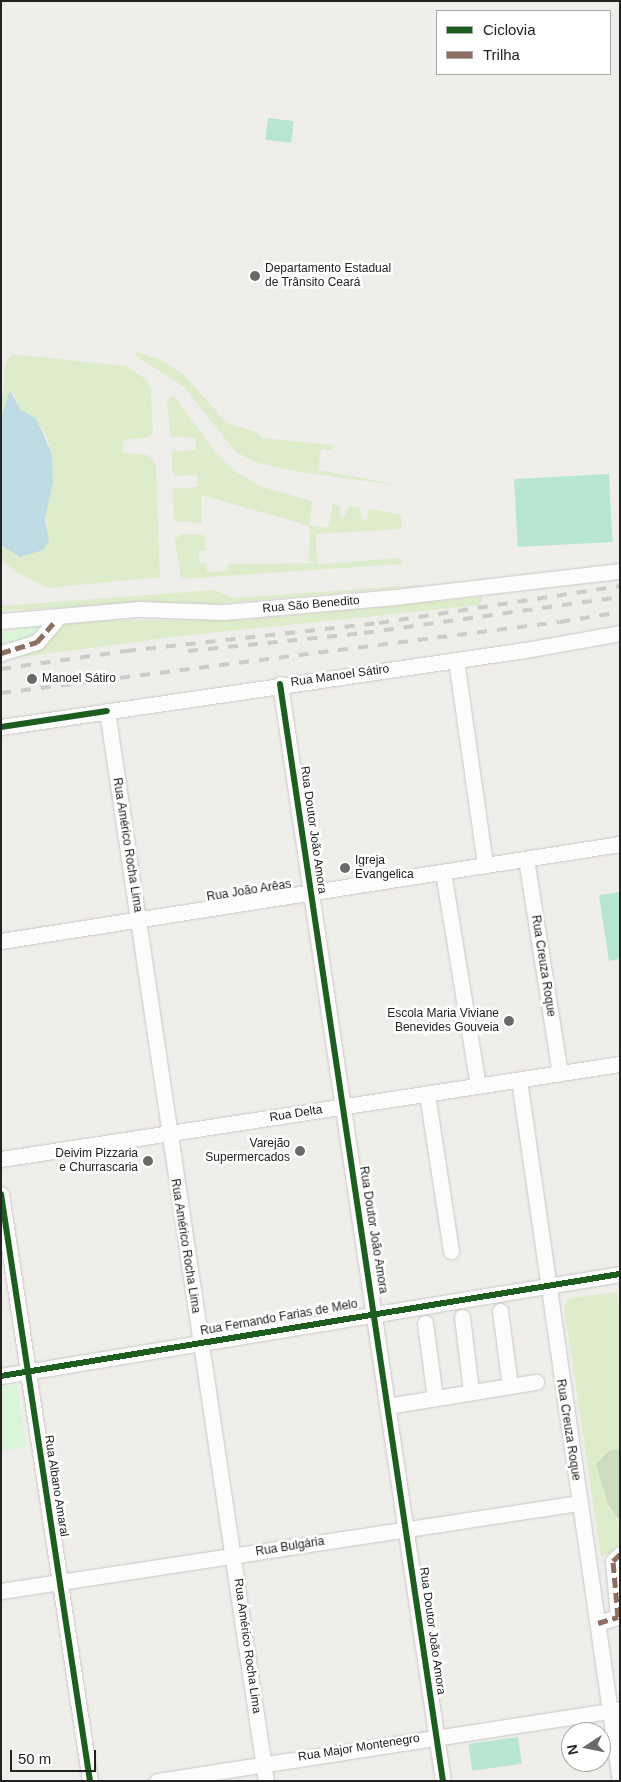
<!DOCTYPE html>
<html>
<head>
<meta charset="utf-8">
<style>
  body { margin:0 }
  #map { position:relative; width:621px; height:1782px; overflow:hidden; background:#f0eeeb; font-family:Arial,sans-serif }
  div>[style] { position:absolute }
  .grass>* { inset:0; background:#ddeccb }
  .forest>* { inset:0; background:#cbdec1 }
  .park>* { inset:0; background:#daf5da }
  .pitch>* { inset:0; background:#b7e6d2; transform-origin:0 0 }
  .water>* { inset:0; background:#bfdbe3 }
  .roads { filter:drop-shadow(0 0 1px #c9c8c7) drop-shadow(0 0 1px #c9c8c7) }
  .minor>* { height:15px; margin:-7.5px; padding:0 7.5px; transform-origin:7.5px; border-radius:7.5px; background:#fdfcfc }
  .rail>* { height:4px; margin-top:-2px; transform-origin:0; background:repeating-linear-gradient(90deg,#ccc 0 10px,transparent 0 20px) }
  .quiet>* { height:5px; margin-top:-2.5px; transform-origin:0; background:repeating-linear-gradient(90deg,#8d6e63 0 10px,transparent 0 15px) }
  .cycleway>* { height:6px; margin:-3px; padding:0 3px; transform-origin:3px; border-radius:3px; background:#1b5e20 }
  .dots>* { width:14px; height:14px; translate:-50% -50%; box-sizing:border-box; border:2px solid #fff; border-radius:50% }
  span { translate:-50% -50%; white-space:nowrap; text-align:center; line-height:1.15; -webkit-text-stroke:5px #fff; paint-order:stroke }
  .poi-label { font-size:12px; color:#222 }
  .left { translate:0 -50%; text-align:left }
  .right { translate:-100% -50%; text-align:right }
  .street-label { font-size:12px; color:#222 }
  .frame { position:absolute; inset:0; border:2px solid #222; pointer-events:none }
  .legend { position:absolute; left:436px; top:10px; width:175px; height:65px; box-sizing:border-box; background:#fff; border:1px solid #a7a7a7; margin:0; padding:6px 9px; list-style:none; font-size:15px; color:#222 }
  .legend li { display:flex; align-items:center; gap:10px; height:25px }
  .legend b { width:25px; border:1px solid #a7a7a7 }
  .north { position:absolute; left:561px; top:1722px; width:50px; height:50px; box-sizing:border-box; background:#fff; border:1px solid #a7a7a7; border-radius:50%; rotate:259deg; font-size:14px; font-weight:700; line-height:20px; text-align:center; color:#222 }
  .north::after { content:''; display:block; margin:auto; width:18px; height:22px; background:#6a6968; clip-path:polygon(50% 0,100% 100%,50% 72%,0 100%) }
  .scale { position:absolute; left:10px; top:1750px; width:86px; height:22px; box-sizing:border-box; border:2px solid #222; border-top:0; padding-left:6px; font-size:15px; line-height:18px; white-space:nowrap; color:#222; -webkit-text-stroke:4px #fff; paint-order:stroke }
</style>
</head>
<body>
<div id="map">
  <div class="grass">
    <div style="clip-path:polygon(137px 352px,159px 359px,183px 374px,227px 423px,256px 432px,262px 438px,333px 445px,333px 450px,321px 449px,318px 470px,404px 486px,299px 472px,254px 462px,235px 451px,184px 387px,135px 355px)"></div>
    <div style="clip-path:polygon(12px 354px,126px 366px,147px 380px,151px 391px,153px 434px,149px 437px,123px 440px,123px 453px,148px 455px,156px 463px,160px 577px,48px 588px,17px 573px,1px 559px,1px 545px,3px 548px,48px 533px,45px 511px,53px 482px,52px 454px,47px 438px,36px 418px,20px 409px,12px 390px,1px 419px,5px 364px)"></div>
    <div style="clip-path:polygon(173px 395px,216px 453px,234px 471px,262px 487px,312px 501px,310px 525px,328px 528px,333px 503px,340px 507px,340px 516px,344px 517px,349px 506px,360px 507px,362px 520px,367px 520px,368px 511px,372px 509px,401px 515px,402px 525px,399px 529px,316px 534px,317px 564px,400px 558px,404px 564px,181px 579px,175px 540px,182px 534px,204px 535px,206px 550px,198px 551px,200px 563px,206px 563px,207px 572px,228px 571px,228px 564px,315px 563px,309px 561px,310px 526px,201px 495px,202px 523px,174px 521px,173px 489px,198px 487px,197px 475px,175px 476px,172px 472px,172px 451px,196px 450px,195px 438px,171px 437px,167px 401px)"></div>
    <div style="clip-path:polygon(418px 585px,421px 586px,214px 604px,154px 602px,1px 611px,1px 606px,214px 590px,234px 598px)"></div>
    <div style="clip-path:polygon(482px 597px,481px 605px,181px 636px,22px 657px,58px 626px,87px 620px,246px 620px)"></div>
    <div style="clip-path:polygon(617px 1292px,620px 1318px,620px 1448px,609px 1451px,616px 1520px,620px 1522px,620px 1551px,601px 1556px,564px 1306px,570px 1298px)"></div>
  </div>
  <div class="forest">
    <div style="clip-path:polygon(620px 1448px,620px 1522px,608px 1504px,596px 1464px,609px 1451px)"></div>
  </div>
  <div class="park">
    <div style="clip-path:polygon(43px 625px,35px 637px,1px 647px,1px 633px)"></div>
    <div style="clip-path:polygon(17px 1385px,26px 1447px,1px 1451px,1px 1387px)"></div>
  </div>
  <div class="pitch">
    <div style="left:268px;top:118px;width:26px;height:22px;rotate:7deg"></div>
    <div style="left:609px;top:474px;width:68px;height:95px;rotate:87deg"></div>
    <div style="clip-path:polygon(620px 892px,620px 959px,609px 961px,599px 895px)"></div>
    <div style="left:518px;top:1737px;width:27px;height:50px;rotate:82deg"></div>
  </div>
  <div class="water">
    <div style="clip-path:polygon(10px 390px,20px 409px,36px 418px,52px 454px,53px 482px,45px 519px,49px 540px,43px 550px,20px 557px,1px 545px,1px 419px)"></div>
  </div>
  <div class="roads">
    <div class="minor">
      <div style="left:1px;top:621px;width:139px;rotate:-5deg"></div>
      <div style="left:139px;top:609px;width:85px;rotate:2deg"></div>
      <div style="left:224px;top:612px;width:172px;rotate:-5deg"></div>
      <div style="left:395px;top:597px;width:226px;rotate:-6.6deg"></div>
      <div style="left:1px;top:653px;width:38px;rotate:-17deg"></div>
      <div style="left:37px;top:642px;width:28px;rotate:-49deg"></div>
      <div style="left:456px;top:660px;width:207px;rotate:81.9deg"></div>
      <div style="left:280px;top:684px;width:1109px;rotate:81.55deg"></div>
      <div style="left:107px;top:711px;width:1082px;rotate:81.55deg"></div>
      <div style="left:1px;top:727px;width:530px;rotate:-8.36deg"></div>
      <div style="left:525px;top:650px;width:97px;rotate:-10.1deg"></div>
      <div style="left:526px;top:859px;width:217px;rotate:81deg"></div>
      <div style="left:443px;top:872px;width:217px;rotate:80.7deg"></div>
      <div style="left:1px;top:941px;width:627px;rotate:-8.91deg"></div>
      <div style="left:519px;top:1080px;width:708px;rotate:81.8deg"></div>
      <div style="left:427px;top:1094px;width:159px;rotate:81.3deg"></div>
      <div style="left:1px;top:1159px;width:626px;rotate:-8.73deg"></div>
      <div style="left:1px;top:1194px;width:594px;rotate:81.38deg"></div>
      <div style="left:500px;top:1311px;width:76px;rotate:82.4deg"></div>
      <div style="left:462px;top:1317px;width:75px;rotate:83.1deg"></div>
      <div style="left:425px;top:1323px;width:76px;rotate:82.4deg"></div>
      <div style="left:1px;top:1376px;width:627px;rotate:-9.36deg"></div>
      <div style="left:387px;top:1406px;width:151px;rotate:-9.2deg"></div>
      <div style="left:1px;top:1591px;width:585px;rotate:-8.66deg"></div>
      <div style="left:598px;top:1623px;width:21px;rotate:-17deg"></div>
      <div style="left:618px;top:1617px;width:56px;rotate:-95.1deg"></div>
      <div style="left:613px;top:1561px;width:10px;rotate:-45deg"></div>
      <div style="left:157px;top:1781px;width:469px;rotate:-8.8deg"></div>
    </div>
  </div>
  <div class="rail">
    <div style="left:188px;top:651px;width:177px;rotate:-5.8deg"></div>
    <div style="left:364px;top:633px;width:259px;rotate:-8deg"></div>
    <div style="left:1px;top:669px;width:126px;rotate:-8.2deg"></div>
    <div style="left:126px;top:651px;width:255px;rotate:-6.3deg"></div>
    <div style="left:379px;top:623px;width:244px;rotate:-8.7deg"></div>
    <div style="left:1px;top:693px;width:563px;rotate:-7.24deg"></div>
    <div style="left:560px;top:622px;width:61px;rotate:-9.5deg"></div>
  </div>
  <div class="quiet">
    <div style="left:1px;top:653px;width:38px;rotate:-17deg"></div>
    <div style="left:37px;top:642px;width:28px;rotate:-49deg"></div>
    <div style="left:598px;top:1623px;width:21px;rotate:-17deg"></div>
    <div style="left:618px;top:1617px;width:56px;rotate:-95.1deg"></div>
    <div style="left:613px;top:1561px;width:10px;rotate:-45deg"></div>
  </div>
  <div class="cycleway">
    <div style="left:280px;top:684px;width:1109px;rotate:81.55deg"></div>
    <div style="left:1px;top:727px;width:107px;rotate:-8.6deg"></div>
    <div style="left:1px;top:1194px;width:594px;rotate:81.38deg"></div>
    <div style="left:1px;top:1376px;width:627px;rotate:-9.36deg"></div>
  </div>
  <div class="dots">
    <div style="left:255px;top:276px;background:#6a6968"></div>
    <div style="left:32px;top:679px;background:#6a6968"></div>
    <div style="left:345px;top:868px;background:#6a6968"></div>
    <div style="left:509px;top:1021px;background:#6a6968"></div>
    <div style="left:300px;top:1151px;background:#6a6968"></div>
    <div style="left:148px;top:1161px;background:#6a6968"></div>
  </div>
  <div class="poi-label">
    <span class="left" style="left:265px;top:276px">Departamento Estadual<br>de Trânsito Ceará</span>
    <span class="left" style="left:42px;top:679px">Manoel Sátiro</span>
    <span class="left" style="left:355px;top:868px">Igreja<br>Evangelica</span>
    <span class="right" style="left:499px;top:1021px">Escola Maria Viviane<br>Benevides Gouveia</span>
    <span class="right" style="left:290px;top:1151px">Varejão<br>Supermercados</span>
    <span class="right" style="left:138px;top:1161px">Deivim Pizzaria<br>e Churrascaria</span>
  </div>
  <div class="street-label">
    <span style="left:311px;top:605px;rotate:-5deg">Rua São Benedito</span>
    <span style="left:340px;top:676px;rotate:-8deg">Rua Manoel Sátiro</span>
    <span style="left:313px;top:830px;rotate:82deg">Rua Doutor João Amora</span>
    <span style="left:127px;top:845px;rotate:81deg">Rua Américo Rocha Lima</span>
    <span style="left:249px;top:891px;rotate:-9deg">Rua João Arêas</span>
    <span style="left:543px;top:966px;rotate:81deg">Rua Creuza Roque</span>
    <span style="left:296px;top:1114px;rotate:-9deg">Rua Delta</span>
    <span style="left:373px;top:1230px;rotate:81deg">Rua Doutor João Amora</span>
    <span style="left:185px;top:1246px;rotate:81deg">Rua Américo Rocha Lima</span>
    <span style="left:279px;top:1318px;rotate:-10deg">Rua Fernando Farias de Melo</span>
    <span style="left:568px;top:1430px;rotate:81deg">Rua Creuza Roque</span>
    <span style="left:56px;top:1486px;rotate:81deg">Rua Albano Amaral</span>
    <span style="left:290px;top:1547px;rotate:-9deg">Rua Bulgária</span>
    <span style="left:432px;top:1631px;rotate:82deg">Rua Doutor João Amora</span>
    <span style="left:247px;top:1646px;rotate:82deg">Rua Américo Rocha Lima</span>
    <span style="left:359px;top:1748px;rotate:-9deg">Rua Major Montenegro</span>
  </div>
  <div class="frame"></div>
  <ul class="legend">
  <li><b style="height:6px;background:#1b5e20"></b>Ciclovia</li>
  <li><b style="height:6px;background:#8d6e63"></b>Trilha</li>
  </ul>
  <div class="north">N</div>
  <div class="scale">50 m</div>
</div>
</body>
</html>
